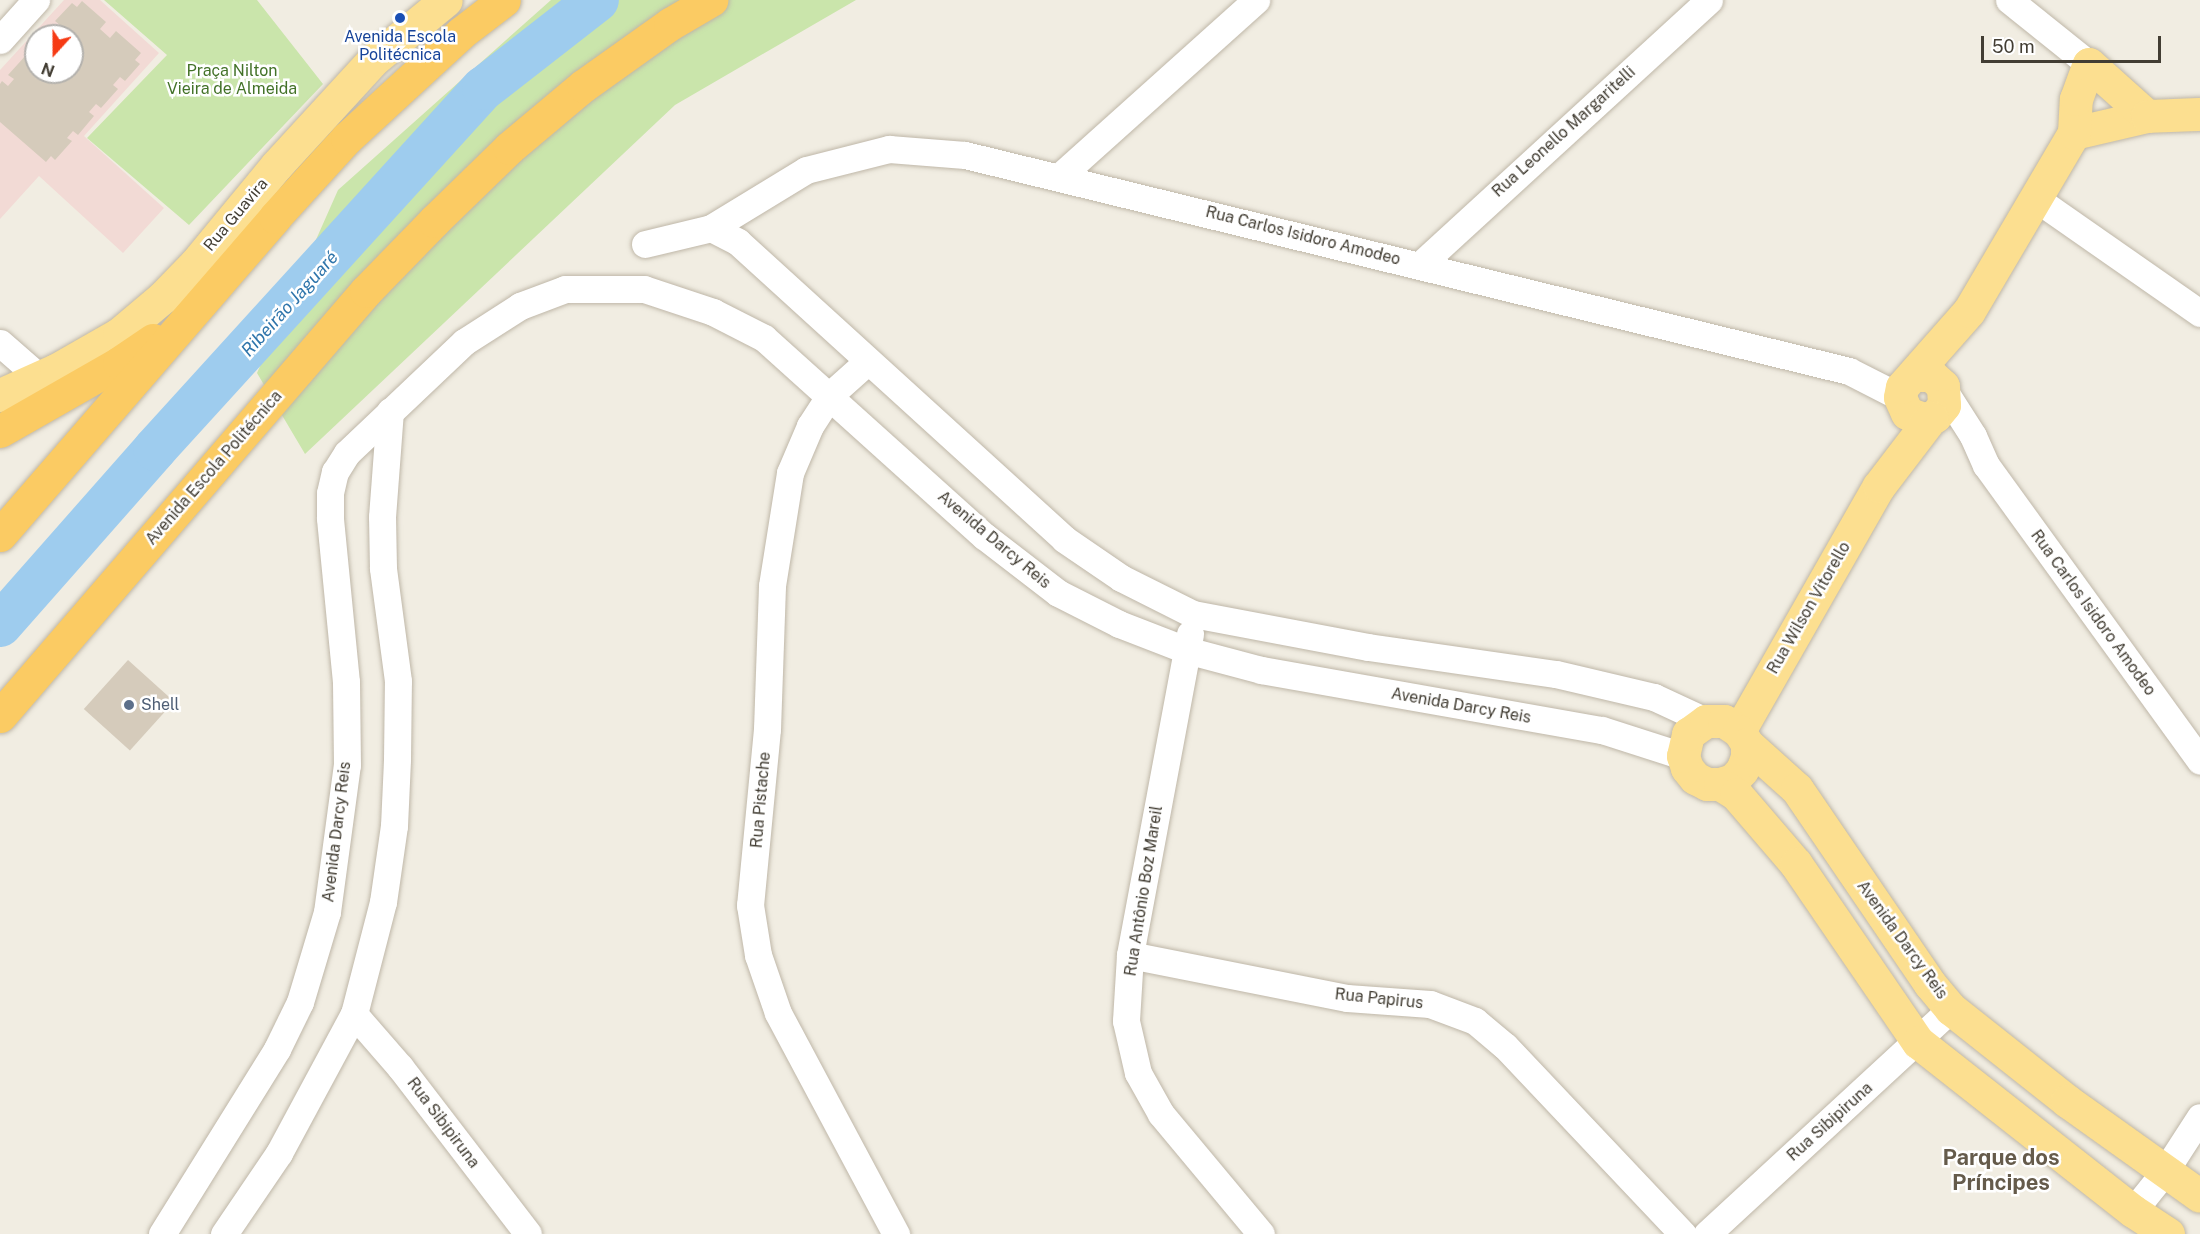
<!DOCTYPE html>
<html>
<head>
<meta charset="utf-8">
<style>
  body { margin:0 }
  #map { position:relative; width:2200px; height:1234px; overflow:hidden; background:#f1ede2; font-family:"Public Sans",sans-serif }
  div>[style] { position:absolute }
  .medical>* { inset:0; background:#f2dad5 }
  .green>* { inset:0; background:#cae5ab }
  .river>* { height:44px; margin:-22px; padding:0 22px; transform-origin:22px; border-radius:22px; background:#9eccee }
  .building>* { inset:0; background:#d5cbbb; transform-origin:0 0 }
  .roads { filter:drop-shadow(0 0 2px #bfb7a8) drop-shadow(0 0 2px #bfb7a8) }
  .minor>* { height:27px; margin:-13.5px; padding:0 13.5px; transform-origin:13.5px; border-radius:13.5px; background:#fff }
  .major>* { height:33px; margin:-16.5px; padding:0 16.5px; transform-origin:16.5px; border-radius:16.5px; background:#fcdf90 }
  .highway>* { height:33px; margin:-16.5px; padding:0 16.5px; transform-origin:16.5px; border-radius:16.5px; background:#fbcb63 }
  .dots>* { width:16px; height:16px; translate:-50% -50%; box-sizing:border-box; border:3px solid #fff; border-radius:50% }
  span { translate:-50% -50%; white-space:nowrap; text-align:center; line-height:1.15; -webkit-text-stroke:5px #fff; paint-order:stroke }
  .transit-label { font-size:16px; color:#164399 }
  .park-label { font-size:16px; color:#437228 }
  .street-label { font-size:16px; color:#423d33 }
  .service-label { font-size:16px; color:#4e5e75 }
  .left { translate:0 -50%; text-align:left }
  .water-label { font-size:18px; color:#2f75ab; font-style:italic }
  .district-label { font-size:22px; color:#655b4b; font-weight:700 }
  .north { position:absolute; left:24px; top:24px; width:60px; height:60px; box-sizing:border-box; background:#fff; border:2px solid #b3b1ad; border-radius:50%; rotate:201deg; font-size:16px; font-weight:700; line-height:24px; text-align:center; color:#423d33 }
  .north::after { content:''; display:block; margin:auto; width:21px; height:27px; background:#f63a14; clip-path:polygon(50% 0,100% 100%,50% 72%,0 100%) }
  .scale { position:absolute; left:1981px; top:36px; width:180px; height:27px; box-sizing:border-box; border:3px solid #423d33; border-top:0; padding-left:8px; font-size:18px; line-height:21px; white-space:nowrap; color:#423d33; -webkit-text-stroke:4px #fff; paint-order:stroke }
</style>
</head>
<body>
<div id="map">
  <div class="medical">
    <div style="clip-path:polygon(evenodd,64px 0,100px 0,159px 53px,84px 136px,164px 208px,123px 253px,39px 176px,0 219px,0 70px,64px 0,36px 36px,72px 36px,72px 72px,36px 72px,36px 36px)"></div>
  </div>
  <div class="green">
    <div style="clip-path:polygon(104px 0,257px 0,323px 84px,189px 225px,87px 138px,167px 55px)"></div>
    <div style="clip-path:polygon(551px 0,856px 0,675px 105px,305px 454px,257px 373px,338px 190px)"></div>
  </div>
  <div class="river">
    <div style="left:0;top:625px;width:235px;rotate:-48.6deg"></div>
    <div style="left:155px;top:449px;width:488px;rotate:-47.7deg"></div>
    <div style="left:484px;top:88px;width:143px;rotate:-37.9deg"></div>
  </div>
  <div class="building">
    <div style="clip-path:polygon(82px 1px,106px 22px,100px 29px,110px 38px,116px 31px,141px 53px,135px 60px,140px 64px,125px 81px,120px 77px,113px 85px,118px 89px,101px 108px,96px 104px,89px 112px,94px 116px,78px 135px,73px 131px,67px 138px,72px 141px,55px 160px,51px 156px,46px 162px,0 122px,0 84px,2px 81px,8px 86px,14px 79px,8px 75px,27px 54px,32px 59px,36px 54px,36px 72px,72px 72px,72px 36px,42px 36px,50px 27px,55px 32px,61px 26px,55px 21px,72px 3px,77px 7px)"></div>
    <div style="left:128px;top:660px;width:62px;height:66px;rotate:42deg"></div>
  </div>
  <div class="roads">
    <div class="minor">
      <div style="left:2009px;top:0;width:102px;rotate:38.7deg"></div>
      <div style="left:0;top:40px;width:54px;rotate:-48deg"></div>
      <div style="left:1059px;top:177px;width:265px;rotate:-41.9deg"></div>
      <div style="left:2035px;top:198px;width:201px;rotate:34.9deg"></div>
      <div style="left:711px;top:228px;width:111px;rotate:-31.4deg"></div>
      <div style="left:806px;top:170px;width:86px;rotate:-14.2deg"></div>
      <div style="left:889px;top:149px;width:76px;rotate:4.5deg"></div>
      <div style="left:965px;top:155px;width:910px;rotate:13.73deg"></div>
      <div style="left:1849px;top:371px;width:57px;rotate:27deg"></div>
      <div style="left:645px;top:244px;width:68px;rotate:-13.6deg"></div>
      <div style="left:711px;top:228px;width:30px;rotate:27deg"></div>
      <div style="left:738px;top:242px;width:441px;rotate:42.3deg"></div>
      <div style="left:1064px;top:539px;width:69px;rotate:34.4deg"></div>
      <div style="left:1121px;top:578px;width:80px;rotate:26.6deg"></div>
      <div style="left:1193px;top:614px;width:178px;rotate:10.7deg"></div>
      <div style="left:1368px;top:647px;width:190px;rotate:8.2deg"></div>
      <div style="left:1556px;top:674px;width:101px;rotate:13.2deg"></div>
      <div style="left:1654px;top:697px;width:57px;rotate:24.8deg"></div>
      <div style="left:1420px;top:265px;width:392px;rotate:-42.5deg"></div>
      <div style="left:0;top:343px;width:52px;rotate:41.1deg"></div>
      <div style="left:868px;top:361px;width:51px;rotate:138.2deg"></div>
      <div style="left:830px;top:395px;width:37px;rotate:123deg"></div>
      <div style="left:810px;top:426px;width:51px;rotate:113.1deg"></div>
      <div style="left:790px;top:473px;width:114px;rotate:99.1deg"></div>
      <div style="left:772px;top:586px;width:143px;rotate:92deg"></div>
      <div style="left:767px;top:729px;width:177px;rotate:95.5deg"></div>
      <div style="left:750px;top:905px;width:51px;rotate:80.9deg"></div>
      <div style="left:758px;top:955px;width:61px;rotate:71deg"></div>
      <div style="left:778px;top:1013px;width:251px;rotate:61.9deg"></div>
      <div style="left:1945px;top:392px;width:52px;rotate:57.5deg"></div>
      <div style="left:1973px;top:436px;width:32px;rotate:66deg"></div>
      <div style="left:1986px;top:465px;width:365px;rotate:54.1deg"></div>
      <div style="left:1190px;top:634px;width:327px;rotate:100.6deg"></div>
      <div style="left:1130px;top:955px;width:66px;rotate:93.5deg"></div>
      <div style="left:1126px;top:1021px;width:53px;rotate:77deg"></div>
      <div style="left:1138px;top:1073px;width:47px;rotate:60.7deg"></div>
      <div style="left:1161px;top:1114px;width:156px;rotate:50.2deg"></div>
      <div style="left:1130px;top:955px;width:221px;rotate:11.2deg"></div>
      <div style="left:1347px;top:998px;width:83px;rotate:4.1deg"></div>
      <div style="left:1430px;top:1004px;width:48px;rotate:20.7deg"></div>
      <div style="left:1475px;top:1021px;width:39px;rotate:40deg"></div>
      <div style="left:1505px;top:1046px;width:259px;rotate:46.6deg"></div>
      <div style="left:354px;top:1014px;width:70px;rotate:49deg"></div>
      <div style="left:400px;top:1067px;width:210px;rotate:52.5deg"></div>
      <div style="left:2133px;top:1211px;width:51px;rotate:-51.3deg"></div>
      <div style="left:2165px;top:1171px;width:64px;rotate:-57.1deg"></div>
      <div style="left:162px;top:1234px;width:218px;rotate:-58.1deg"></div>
      <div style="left:277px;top:1049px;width:52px;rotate:-63.9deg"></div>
      <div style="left:300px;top:1002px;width:94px;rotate:-73.3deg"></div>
      <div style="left:327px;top:912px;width:148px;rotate:-82.3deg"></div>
      <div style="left:347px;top:765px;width:83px;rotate:-90.7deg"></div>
      <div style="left:346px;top:682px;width:165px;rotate:-95.6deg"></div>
      <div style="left:330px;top:518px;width:25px;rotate:-90deg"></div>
      <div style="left:330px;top:493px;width:22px;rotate:-77deg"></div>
      <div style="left:335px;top:472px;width:22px;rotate:-58deg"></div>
      <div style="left:347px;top:453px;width:161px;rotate:-43.5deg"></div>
      <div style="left:464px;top:342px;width:67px;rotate:-32.7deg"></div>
      <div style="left:520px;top:306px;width:48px;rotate:-20.7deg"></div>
      <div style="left:565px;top:289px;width:79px"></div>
      <div style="left:644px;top:289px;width:73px;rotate:18.4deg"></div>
      <div style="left:713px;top:312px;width:57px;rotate:27deg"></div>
      <div style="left:764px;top:338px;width:296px;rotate:42deg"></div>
      <div style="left:984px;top:536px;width:93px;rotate:37.6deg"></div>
      <div style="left:1058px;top:593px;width:68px;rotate:26.9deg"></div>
      <div style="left:1119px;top:624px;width:72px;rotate:21.2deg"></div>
      <div style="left:1186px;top:650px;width:78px;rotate:14.9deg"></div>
      <div style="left:1261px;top:670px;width:346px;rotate:10deg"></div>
      <div style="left:1602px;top:730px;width:85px;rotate:17.8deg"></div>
      <div style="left:224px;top:1234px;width:98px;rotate:-55.8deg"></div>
      <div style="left:279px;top:1153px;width:158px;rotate:-61.7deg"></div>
      <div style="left:354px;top:1014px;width:116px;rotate:-75.5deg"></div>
      <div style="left:383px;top:902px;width:77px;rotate:-81.8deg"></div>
      <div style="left:394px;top:826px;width:67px;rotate:-87.4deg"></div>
      <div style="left:397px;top:759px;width:78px;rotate:-89.3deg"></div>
      <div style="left:398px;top:681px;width:114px;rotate:-97.6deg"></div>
      <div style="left:383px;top:568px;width:51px;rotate:-91.1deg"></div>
      <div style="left:382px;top:517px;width:106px;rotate:-85.7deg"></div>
      <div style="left:1707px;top:1234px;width:332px;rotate:-42.7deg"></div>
    </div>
    <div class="major">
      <div style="left:2074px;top:133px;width:75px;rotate:-13.1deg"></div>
      <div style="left:1914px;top:375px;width:17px"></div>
      <div style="left:1931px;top:375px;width:16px;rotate:43deg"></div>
      <div style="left:1943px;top:386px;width:19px;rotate:87deg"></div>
      <div style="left:1944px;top:405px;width:14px;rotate:129deg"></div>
      <div style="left:1935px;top:416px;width:12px;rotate:166deg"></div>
      <div style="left:1923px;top:419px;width:17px;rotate:-159deg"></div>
      <div style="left:1907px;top:413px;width:17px;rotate:-114deg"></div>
      <div style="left:1900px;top:397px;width:10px;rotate:-79deg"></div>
      <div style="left:1902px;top:387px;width:101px;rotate:-48.6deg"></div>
      <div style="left:1969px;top:311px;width:207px;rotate:-59.5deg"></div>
      <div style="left:2074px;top:133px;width:34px;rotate:-87deg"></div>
      <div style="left:2076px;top:99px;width:37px;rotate:-70deg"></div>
      <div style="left:2089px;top:64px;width:78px;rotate:41.9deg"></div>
      <div style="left:2147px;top:116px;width:53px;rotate:-2.2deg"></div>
      <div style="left:0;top:395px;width:61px;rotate:-24.1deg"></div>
      <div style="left:56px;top:370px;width:73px;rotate:-29.7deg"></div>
      <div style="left:119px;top:334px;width:57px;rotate:-40.1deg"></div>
      <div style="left:163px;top:297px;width:47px;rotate:-45.9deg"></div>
      <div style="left:196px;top:263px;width:126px;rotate:-50.5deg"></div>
      <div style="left:276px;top:166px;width:144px;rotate:-47.5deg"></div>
      <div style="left:373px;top:60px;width:94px;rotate:-39.4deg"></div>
      <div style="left:1739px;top:731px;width:282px;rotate:-60.3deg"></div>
      <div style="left:1879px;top:486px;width:86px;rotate:-52.6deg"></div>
      <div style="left:1747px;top:744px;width:13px;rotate:90deg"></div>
      <div style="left:1747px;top:757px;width:14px;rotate:111deg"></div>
      <div style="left:1742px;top:770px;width:13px;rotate:132deg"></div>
      <div style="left:1733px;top:780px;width:14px;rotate:163deg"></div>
      <div style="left:1720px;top:784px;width:13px;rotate:180deg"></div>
      <div style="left:1707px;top:784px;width:13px;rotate:-153deg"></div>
      <div style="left:1695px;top:778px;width:13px;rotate:-129deg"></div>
      <div style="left:1687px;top:768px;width:13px;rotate:-108deg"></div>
      <div style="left:1683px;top:756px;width:23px;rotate:-77deg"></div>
      <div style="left:1688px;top:734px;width:22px;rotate:-36deg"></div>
      <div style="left:1706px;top:721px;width:18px"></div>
      <div style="left:1724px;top:721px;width:18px;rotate:34deg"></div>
      <div style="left:1739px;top:731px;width:15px;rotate:58deg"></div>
      <div style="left:1747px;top:744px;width:67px;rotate:42deg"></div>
      <div style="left:1797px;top:789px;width:236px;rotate:55.7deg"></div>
      <div style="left:1930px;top:984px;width:33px;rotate:50deg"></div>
      <div style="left:1951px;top:1009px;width:148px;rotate:38.4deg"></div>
      <div style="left:2067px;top:1101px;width:163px;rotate:35.5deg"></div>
      <div style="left:1720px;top:784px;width:19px;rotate:32deg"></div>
      <div style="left:1736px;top:794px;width:92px;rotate:49.4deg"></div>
      <div style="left:1796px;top:864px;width:216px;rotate:55.6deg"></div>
      <div style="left:1918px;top:1042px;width:273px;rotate:38.2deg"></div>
      <div style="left:2133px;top:1211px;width:42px;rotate:33.3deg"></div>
    </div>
    <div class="highway">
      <div style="left:0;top:431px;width:137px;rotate:-29.7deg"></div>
      <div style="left:119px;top:363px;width:41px;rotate:-34.1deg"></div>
      <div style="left:0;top:535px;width:420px;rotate:-49.1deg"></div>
      <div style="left:275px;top:217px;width:107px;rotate:-47.7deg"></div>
      <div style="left:347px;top:138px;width:155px;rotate:-42.6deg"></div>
      <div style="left:461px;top:33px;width:54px;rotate:-37.5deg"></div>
      <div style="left:0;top:716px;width:561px;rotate:-49.27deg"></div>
      <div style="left:366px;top:291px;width:98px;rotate:-45.8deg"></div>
      <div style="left:434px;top:221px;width:105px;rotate:-44.2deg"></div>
      <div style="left:509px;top:148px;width:97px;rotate:-40deg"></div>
      <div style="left:583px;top:86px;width:107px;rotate:-35.5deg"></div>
      <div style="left:670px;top:24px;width:48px;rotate:-30.3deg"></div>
    </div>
  </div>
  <div class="dots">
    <div style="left:400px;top:18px;background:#1a4fb4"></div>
    <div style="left:129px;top:705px;background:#5c6f8a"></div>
  </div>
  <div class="transit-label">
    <span style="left:400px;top:46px">Avenida Escola<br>Politécnica</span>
  </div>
  <div class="park-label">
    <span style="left:232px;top:80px">Praça Nilton<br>Vieira de Almeida</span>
  </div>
  <div class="street-label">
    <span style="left:1564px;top:132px;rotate:-42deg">Rua Leonello Margaritelli</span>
    <span style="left:236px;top:215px;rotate:-50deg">Rua Guavira</span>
    <span style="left:1303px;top:236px;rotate:14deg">Rua Carlos Isidoro Amodeo</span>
    <span style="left:214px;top:468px;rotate:-49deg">Avenida Escola Politécnica</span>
    <span style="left:994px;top:540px;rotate:40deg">Avenida Darcy Reis</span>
    <span style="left:1809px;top:608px;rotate:-60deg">Rua Wilson Vitorello</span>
    <span style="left:2093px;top:613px;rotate:54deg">Rua Carlos Isidoro Amodeo</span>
    <span style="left:1461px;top:706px;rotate:10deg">Avenida Darcy Reis</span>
    <span style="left:761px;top:800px;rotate:-85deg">Rua Pistache</span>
    <span style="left:337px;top:832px;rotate:-83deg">Avenida Darcy Reis</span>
    <span style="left:1144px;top:891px;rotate:-81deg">Rua Antônio Boz Mareil</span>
    <span style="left:1902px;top:940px;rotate:54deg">Avenida Darcy Reis</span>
    <span style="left:1379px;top:999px;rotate:6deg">Rua Papirus</span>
    <span style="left:1830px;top:1122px;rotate:-42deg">Rua Sibipiruna</span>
    <span style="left:443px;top:1123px;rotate:53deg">Rua Sibipiruna</span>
  </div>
  <div class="service-label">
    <span class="left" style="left:141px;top:705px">Shell</span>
  </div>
  <div class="water-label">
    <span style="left:290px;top:304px;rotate:-48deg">Ribeirão Jaguaré</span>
  </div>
  <div class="district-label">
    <span style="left:2001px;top:1170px">Parque dos<br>Príncipes</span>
  </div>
  <div class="north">N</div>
  <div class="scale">50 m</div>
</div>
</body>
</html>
